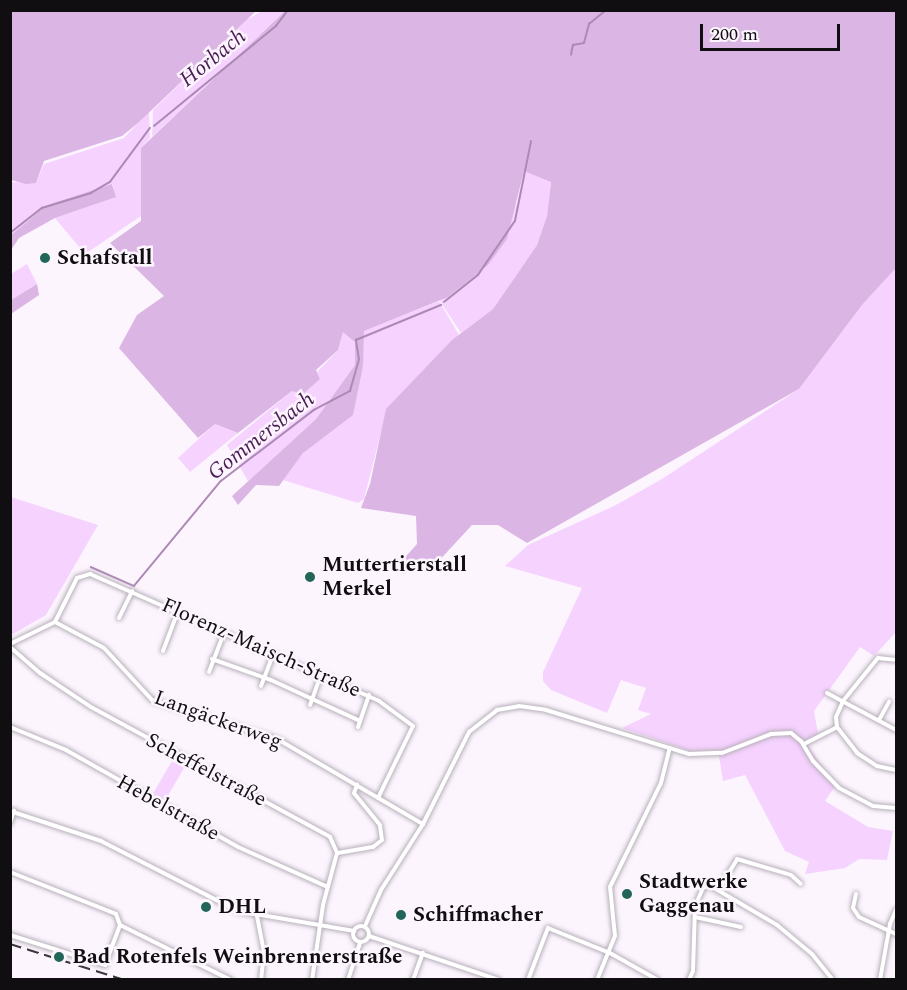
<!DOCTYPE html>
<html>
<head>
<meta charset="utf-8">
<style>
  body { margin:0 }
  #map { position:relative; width:907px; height:990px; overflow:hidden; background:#fcf5fe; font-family:Spectral,serif }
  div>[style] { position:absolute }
  .green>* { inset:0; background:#f6d2ff; transform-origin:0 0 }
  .forest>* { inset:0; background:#dbb6e4 }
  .stream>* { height:1.5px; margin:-0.75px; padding:0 0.75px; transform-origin:0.75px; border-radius:0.75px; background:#ad8ab6 }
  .roads { filter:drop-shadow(0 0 2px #b7afb9) drop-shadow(0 0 2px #b7afb9) }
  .street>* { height:4px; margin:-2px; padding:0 2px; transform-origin:2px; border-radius:2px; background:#fff }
  .street>.ring { margin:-2px; padding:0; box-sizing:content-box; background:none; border:4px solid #fff; border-radius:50% }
  .rail>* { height:1.5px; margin-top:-0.75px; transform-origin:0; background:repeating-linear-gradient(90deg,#3a363a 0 12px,transparent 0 18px) }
  .dots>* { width:16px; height:16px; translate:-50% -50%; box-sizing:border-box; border:3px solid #fcf5fe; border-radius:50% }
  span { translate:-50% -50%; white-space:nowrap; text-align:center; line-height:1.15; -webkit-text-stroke:5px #fcf5fe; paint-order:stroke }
  .poi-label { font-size:21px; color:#110e11; font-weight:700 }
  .left { translate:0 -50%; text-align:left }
  .street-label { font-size:21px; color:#110e11 }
  .water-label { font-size:22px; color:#4a1d55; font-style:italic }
  .frame { position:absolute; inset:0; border:12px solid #110e11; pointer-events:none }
  .scale { position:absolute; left:700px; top:24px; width:140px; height:27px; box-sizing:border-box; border:3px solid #110e11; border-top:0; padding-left:8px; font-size:18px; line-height:21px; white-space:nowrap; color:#110e11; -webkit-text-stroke:4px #fcf5fe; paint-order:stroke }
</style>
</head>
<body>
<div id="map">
  <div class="green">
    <div style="clip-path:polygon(262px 11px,285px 11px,152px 137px,153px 110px,246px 20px)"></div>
    <div style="clip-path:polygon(149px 111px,150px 138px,141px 148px,141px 216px,85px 254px,55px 218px,115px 197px,113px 184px,47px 205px,11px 235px,11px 182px,36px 183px,44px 164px,124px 138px)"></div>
    <div style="clip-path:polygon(524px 171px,551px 181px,547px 216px,537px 245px,493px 309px,461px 333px,440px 301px,488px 265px,517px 203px)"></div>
    <div style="clip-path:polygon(27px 264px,37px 284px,11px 300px,11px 274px)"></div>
    <div style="clip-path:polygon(896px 268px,896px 632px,874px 656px,860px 647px,814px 711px,818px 734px,804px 741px,836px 785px,825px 801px,868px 827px,893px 831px,887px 860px,859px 859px,845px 868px,805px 874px,809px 862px,785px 851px,745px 775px,723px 781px,718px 750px,691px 751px,622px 728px,651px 714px,638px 710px,646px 688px,621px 680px,607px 713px,551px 690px,543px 681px,543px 672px,582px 588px,505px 566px,528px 545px,614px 506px,662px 479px,799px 389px,862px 305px)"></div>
    <div style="clip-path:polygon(439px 301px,459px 335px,387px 409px,364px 499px,358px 503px,283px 480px,303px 453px,324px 434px,363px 367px,363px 331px)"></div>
    <div style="clip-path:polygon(343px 331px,355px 342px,355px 365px,316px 419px,248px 481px,227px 445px,292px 391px,320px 379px,317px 372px,338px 350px)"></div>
    <div style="clip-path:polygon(215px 424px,238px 433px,190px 472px,178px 458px)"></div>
    <div style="clip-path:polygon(11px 497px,98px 525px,46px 615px,11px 635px)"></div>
    <div style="left:173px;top:759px;width:14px;height:39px;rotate:30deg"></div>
  </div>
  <div class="forest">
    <div style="clip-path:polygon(11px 10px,256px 10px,256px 11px,138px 123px,122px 136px,44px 161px,36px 183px,26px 184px,11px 180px)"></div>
    <div style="clip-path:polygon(285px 11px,896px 11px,896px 268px,862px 305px,799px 389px,527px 543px,498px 525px,472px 525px,435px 565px,423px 565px,403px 574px,399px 564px,417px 544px,416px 516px,361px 508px,370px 484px,386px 409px,452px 340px,493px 309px,537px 245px,547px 216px,551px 182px,524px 171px,507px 239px,488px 265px,448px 297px,364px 331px,363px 366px,353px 415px,303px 453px,279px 486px,256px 485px,238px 505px,232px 496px,316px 419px,355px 365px,355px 342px,343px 332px,338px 350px,316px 370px,320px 379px,303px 394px,292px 391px,238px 433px,215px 424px,198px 438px,119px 348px,137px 315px,164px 296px,110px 243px,141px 221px,141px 148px)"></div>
    <div style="clip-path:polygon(112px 184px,116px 197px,55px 218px,19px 238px,11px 250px,11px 235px,47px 205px)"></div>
    <div style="clip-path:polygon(37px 284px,39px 295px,11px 314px,11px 300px)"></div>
  </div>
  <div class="stream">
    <div style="left:571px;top:55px;width:10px;rotate:-79deg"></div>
    <div style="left:573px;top:45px;width:11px;rotate:-10deg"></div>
    <div style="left:584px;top:43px;width:20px;rotate:-75deg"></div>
    <div style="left:589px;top:24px;width:22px;rotate:-39deg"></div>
    <div style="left:154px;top:126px;width:158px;rotate:-39.3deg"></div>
    <div style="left:276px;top:26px;width:20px;rotate:-53deg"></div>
    <div style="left:10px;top:233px;width:41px;rotate:-38deg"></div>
    <div style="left:42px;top:208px;width:51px;rotate:-17deg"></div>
    <div style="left:91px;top:193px;width:22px;rotate:-30deg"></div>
    <div style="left:110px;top:182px;width:67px;rotate:-53.5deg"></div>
    <div style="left:444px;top:302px;width:43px;rotate:-38.5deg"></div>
    <div style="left:478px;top:275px;width:65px;rotate:-55.6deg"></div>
    <div style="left:515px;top:221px;width:81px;rotate:-78.6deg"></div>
    <div style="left:91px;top:567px;width:47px;rotate:23.8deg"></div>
    <div style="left:134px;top:586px;width:136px;rotate:-50.4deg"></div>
    <div style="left:221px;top:481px;width:117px;rotate:-37.4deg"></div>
    <div style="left:314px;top:410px;width:41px;rotate:-27.8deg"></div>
    <div style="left:350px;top:391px;width:32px;rotate:-74deg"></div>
    <div style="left:359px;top:360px;width:20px;rotate:-99deg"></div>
    <div style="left:356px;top:340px;width:92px;rotate:-22.4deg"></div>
  </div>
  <div class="roads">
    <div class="street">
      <div style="left:119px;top:618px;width:30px;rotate:-64deg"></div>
      <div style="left:55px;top:622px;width:49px;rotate:-63.4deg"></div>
      <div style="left:77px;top:578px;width:14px;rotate:-17deg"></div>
      <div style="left:90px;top:574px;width:316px;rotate:23.7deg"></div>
      <div style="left:379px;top:701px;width:42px;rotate:36.3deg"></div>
      <div style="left:413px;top:726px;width:80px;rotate:115.9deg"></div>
      <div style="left:55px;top:622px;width:55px;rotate:28deg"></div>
      <div style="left:104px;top:648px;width:71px;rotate:47.3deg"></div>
      <div style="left:152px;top:700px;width:133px;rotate:17.5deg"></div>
      <div style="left:279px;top:740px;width:167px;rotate:30.3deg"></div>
      <div style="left:10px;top:644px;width:50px;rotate:-26.1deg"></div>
      <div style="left:10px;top:647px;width:40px;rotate:41deg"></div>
      <div style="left:40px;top:673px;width:61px;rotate:33.7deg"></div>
      <div style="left:91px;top:707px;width:272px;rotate:28.5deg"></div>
      <div style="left:330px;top:837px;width:17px;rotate:66deg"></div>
      <div style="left:337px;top:853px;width:54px;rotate:105.1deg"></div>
      <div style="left:323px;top:905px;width:76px;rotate:98.3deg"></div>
      <div style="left:163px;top:651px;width:43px;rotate:-69.4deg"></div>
      <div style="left:212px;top:659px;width:63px;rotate:19.6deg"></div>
      <div style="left:271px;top:680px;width:96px;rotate:24.7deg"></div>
      <div style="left:209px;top:672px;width:42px;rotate:-69deg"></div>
      <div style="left:261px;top:686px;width:34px;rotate:-69deg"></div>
      <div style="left:827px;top:693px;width:78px;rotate:28.2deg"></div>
      <div style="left:310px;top:705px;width:32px;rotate:-70deg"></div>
      <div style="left:879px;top:720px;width:21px;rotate:-61deg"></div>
      <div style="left:10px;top:727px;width:61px;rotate:22.3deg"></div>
      <div style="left:66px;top:750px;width:197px;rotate:29.4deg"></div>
      <div style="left:238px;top:847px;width:98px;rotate:24deg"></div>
      <div style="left:358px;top:727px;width:34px;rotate:-71deg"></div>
      <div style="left:837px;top:727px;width:33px;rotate:52deg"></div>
      <div style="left:857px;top:753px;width:24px;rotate:33deg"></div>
      <div style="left:877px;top:766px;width:19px;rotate:12deg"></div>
      <div style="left:804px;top:744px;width:37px;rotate:-27deg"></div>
      <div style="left:837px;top:727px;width:10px;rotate:-96deg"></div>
      <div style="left:836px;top:717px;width:17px;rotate:-66deg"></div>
      <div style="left:843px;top:701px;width:55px;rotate:-50.9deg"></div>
      <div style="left:878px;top:658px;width:18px;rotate:6deg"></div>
      <div style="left:10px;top:811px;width:96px;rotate:18.2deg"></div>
      <div style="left:101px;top:841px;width:154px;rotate:27.1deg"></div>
      <div style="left:238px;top:911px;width:118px;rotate:9.8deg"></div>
      <div style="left:10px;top:823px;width:13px;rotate:-72deg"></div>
      <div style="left:338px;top:853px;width:36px;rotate:-10deg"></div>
      <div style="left:373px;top:847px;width:11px;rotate:-38deg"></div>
      <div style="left:382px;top:840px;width:15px;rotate:-98deg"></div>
      <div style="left:380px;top:825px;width:41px;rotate:-129.1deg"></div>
      <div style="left:354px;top:793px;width:9px;rotate:-69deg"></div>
      <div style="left:10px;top:872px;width:114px;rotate:21.6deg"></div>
      <div style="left:116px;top:914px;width:12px;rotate:70deg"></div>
      <div style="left:120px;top:925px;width:124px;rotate:26.4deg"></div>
      <div style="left:718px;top:890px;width:36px;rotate:-58deg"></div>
      <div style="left:737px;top:859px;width:56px;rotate:16.5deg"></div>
      <div style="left:791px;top:875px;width:13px;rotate:42deg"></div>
      <div style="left:856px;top:894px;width:14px;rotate:102deg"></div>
      <div style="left:853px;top:908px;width:11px;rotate:56deg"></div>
      <div style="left:859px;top:917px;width:41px;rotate:24.7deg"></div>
      <div style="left:257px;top:916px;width:37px;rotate:79deg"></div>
      <div style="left:264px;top:952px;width:28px;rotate:96deg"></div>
      <div style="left:695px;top:917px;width:47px;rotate:12.3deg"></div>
      <div class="ring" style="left:353px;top:926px;width:12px;height:12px"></div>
      <div style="left:365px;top:926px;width:39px;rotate:-66deg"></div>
      <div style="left:381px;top:890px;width:78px;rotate:-57.5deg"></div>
      <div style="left:423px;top:824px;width:103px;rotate:-63.4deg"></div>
      <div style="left:469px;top:732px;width:36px;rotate:-38deg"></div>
      <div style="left:497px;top:710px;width:22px;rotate:-10deg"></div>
      <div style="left:519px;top:706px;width:27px;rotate:8deg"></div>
      <div style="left:546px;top:710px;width:150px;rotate:17.1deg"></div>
      <div style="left:689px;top:754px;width:33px;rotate:-2deg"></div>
      <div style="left:722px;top:753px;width:53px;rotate:-21.2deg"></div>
      <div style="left:771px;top:734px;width:20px;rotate:-3deg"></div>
      <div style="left:791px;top:733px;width:13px;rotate:39deg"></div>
      <div style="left:801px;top:741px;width:23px;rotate:59deg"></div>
      <div style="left:813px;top:761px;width:37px;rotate:46deg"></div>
      <div style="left:839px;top:788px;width:38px;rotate:28deg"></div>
      <div style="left:873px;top:806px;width:23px;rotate:5deg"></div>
      <div style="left:10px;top:935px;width:100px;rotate:17.5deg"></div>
      <div style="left:105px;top:965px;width:43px;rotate:-69.4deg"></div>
      <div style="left:369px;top:936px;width:137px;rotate:18.7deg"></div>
      <div style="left:348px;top:980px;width:40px;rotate:-72deg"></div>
      <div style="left:413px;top:980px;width:29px;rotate:-70deg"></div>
      <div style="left:528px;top:980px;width:56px;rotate:-69deg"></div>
      <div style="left:548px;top:928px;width:67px;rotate:22deg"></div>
      <div style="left:610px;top:953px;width:55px;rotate:29.4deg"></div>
      <div style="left:597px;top:980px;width:48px;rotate:-67.8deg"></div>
      <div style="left:615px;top:936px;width:49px;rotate:-95.8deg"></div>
      <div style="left:610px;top:887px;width:116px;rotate:-63.9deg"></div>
      <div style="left:661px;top:783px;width:36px;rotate:-76deg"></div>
      <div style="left:689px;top:980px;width:10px;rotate:-66deg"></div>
      <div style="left:693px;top:971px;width:65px;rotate:-88.2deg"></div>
      <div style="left:695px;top:906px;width:20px;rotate:-66deg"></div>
      <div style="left:703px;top:888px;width:7px;rotate:-27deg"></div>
      <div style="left:709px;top:885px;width:79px;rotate:30.5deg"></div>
      <div style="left:777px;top:925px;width:45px;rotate:39.6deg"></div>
      <div style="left:812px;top:954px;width:33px;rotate:51deg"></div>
      <div style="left:880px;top:980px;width:57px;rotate:-79.9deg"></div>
      <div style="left:890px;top:924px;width:15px;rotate:-67deg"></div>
    </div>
  </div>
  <div class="rail">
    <div style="left:10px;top:944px;width:120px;rotate:17.5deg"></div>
  </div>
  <div class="dots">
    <div style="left:45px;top:258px;background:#216658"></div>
    <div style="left:310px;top:577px;background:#216658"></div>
    <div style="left:627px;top:894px;background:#216658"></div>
    <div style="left:206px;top:907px;background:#216658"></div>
    <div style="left:401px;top:915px;background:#216658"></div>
    <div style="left:59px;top:957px;background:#216658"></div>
  </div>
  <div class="poi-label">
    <span class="left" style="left:57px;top:258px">Schafstall</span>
    <span class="left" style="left:322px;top:577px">Muttertierstall<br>Merkel</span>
    <span class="left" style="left:639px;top:894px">Stadtwerke<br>Gaggenau</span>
    <span class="left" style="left:218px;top:907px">DHL</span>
    <span class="left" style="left:413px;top:915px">Schiffmacher</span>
    <span class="left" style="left:72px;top:957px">Bad Rotenfels Weinbrennerstraße</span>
  </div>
  <div class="street-label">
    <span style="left:261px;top:648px;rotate:24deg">Florenz-Maisch-Straße</span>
    <span style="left:218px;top:720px;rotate:20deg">Langäckerweg</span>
    <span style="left:206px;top:770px;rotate:28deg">Scheffelstraße</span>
    <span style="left:168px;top:808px;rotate:29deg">Hebelstraße</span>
  </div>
  <div class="water-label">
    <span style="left:213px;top:58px;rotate:-39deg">Horbach</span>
    <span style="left:261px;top:436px;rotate:-38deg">Gommersbach</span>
  </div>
  <div class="frame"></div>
  <div class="scale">200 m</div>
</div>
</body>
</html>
